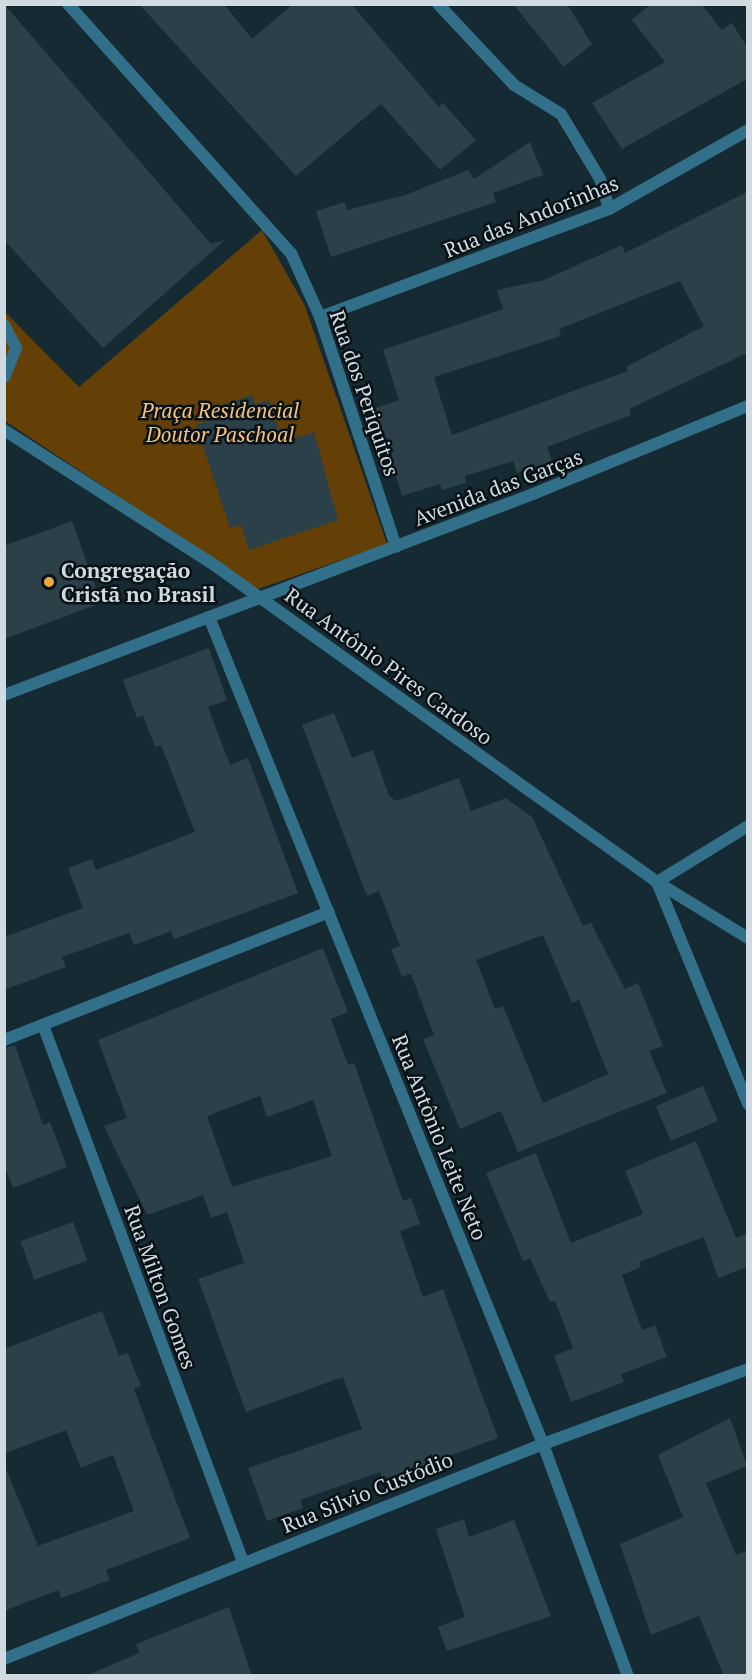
<!DOCTYPE html>
<html>
<head>
<meta charset="utf-8">
<style>
  body { margin:0 }
  #map { position:relative; width:752px; height:1680px; overflow:hidden; background:#152a32; font-family:"PT Serif",serif }
  div>[style] { position:absolute }
  .green>* { inset:0; background:#644006 }
  .building>* { inset:0; background:#2b4049; transform-origin:0 0 }
  .street>* { height:12px; margin:-6px; padding:0 6px; transform-origin:6px; border-radius:6px; background:#327089 }
  .dots>* { width:16px; height:16px; translate:-50% -50%; box-sizing:border-box; border:3px solid #081115; border-radius:50% }
  span { translate:-50% -50%; white-space:nowrap; text-align:center; line-height:1.15; -webkit-text-stroke:5px #081115; paint-order:stroke }
  .street-label { font-size:21px; color:#cfdbe1 }
  .park-label { font-size:21px; color:#f8c17b; font-style:italic }
  .poi-label { font-size:21px; color:#cfdbe1; font-weight:700 }
  .left { translate:0 -50%; text-align:left }
  .frame { position:absolute; inset:0; border:6px solid #cfdbe1; pointer-events:none }
</style>
</head>
<body>
<div id="map">
  <div class="green">
    <div style="clip-path:polygon(262px 230px,305px 306px,387px 544px,258px 589px,5px 421px,4px 311px,79px 387px)"></div>
  </div>
  <div class="building">
    <div style="clip-path:polygon(4px 4px,211px 244px,225px 240px,103px 348px,4px 240px)"></div>
    <div style="clip-path:polygon(139px 4px,224px 4px,252px 39px,293px 4px,351px 4px,439px 107px,443px 103px,476px 140px,440px 170px,381px 104px,296px 176px)"></div>
    <div style="clip-path:polygon(513px 4px,567px 4px,592px 44px,564px 67px)"></div>
    <div style="clip-path:polygon(651px 4px,701px 4px,722px 30px,732px 23px,747px 47px,747px 79px,622px 149px,592px 103px,665px 62px,632px 20px)"></div>
    <div style="clip-path:polygon(530px 142px,543px 175px,493px 193px,496px 202px,331px 257px,316px 211px,345px 202px,347px 210px,405px 195px,468px 170px,474px 179px)"></div>
    <div style="clip-path:polygon(evenodd,747px 192px,747px 353px,629px 409px,631px 415px,547px 447px,552px 461px,517px 473px,513px 461px,465px 476px,466px 483px,442px 490px,440px 484px,402px 496px,375px 408px,399px 400px,383px 350px,503px 309px,497px 290px,544px 280px,622px 245px,625px 253px,747px 192px,680px 281px,704px 326px,626px 367px,628px 371px,452px 435px,434px 377px,561px 336px,559px 329px,680px 281px)"></div>
    <div style="clip-path:polygon(252px 395px,255px 404px,269px 400px,283px 442px,314px 432px,338px 520px,249px 550px,241px 525px,230px 528px,196px 425px,218px 417px,215px 407px)"></div>
    <div style="clip-path:polygon(72px 521px,101px 603px,4px 639px,4px 546px)"></div>
    <div style="clip-path:polygon(209px 648px,227px 700px,208px 707px,230px 765px,248px 758px,298px 893px,174px 939px,171px 931px,134px 945px,129px 933px,62px 957px,66px 967px,4px 990px,4px 937px,83px 908px,68px 868px,92px 859px,96px 870px,195px 832px,161px 745px,155px 747px,143px 715px,137px 718px,123px 680px)"></div>
    <div style="clip-path:polygon(evenodd,334px 713px,352px 758px,373px 750px,389px 796px,396px 801px,459px 778px,471px 811px,506px 798px,532px 817px,583px 926px,591px 923px,625px 989px,638px 983px,663px 1046px,649px 1051px,667px 1093px,518px 1152px,501px 1111px,460px 1129px,423px 1039px,434px 1035px,411px 974px,402px 977px,391px 949px,400px 946px,379px 891px,367px 896px,302px 725px,334px 713px,543px 935px,572px 1003px,579px 1000px,608px 1074px,543px 1103px,503px 1006px,495px 1009px,476px 960px,543px 935px)"></div>
    <div style="clip-path:polygon(evenodd,323px 948px,348px 1012px,331px 1019px,348px 1065px,354px 1063px,403px 1201px,411px 1198px,420px 1224px,400px 1231px,423px 1297px,443px 1289px,498px 1438px,383px 1480px,380px 1472px,300px 1500px,303px 1508px,267px 1521px,248px 1468px,362px 1429px,343px 1377px,246px 1412px,198px 1279px,244px 1263px,227px 1212px,211px 1218px,203px 1195px,147px 1215px,104px 1126px,127px 1118px,98px 1040px,323px 948px,260px 1096px,267px 1117px,313px 1100px,332px 1156px,232px 1187px,207px 1116px,260px 1096px)"></div>
    <div style="clip-path:polygon(15px 1045px,43px 1125px,50px 1122px,67px 1167px,13px 1188px,4px 1165px,4px 1048px)"></div>
    <div style="left:703px;top:1086px;width:38px;height:51px;rotate:67deg"></div>
    <div style="clip-path:polygon(696px 1141px,736px 1238px,747px 1234px,747px 1267px,718px 1278px,704px 1237px,639px 1262px,641px 1267px,622px 1275px,642px 1330px,655px 1325px,667px 1357px,621px 1374px,624px 1382px,571px 1402px,554px 1356px,573px 1348px,555px 1301px,550px 1302px,530px 1258px,523px 1261px,486px 1173px,536px 1153px,571px 1243px,643px 1214px,625px 1171px)"></div>
    <div style="left:73px;top:1222px;width:41px;height:56px;rotate:70deg"></div>
    <div style="clip-path:polygon(102px 1311px,119px 1356px,128px 1353px,141px 1386px,134px 1389px,190px 1538px,106px 1570px,110px 1580px,61px 1598px,58px 1590px,4px 1611px,4px 1464px,38px 1546px,134px 1511px,113px 1455px,81px 1468px,66px 1430px,4px 1454px,4px 1349px)"></div>
    <div style="clip-path:polygon(730px 1418px,747px 1466px,706px 1483px,736px 1555px,747px 1551px,747px 1676px,724px 1676px,699px 1616px,651px 1635px,620px 1544px,683px 1517px,658px 1455px)"></div>
    <div style="clip-path:polygon(464px 1519px,469px 1537px,514px 1520px,551px 1616px,447px 1651px,438px 1627px,465px 1617px,436px 1529px)"></div>
    <div style="clip-path:polygon(229px 1607px,252px 1676px,86px 1676px,139px 1653px,136px 1644px)"></div>
  </div>
  <div class="street">
    <div style="left:68px;top:4px;width:334px;rotate:48.2deg"></div>
    <div style="left:291px;top:253px;width:70px;rotate:65.6deg"></div>
    <div style="left:320px;top:317px;width:242px;rotate:71.7deg"></div>
    <div style="left:438px;top:4px;width:111px;rotate:46.8deg"></div>
    <div style="left:514px;top:85px;width:55px;rotate:31.7deg"></div>
    <div style="left:561px;top:114px;width:76px;rotate:59deg"></div>
    <div style="left:600px;top:179px;width:31px;rotate:73deg"></div>
    <div style="left:320px;top:317px;width:309px;rotate:-20.5deg"></div>
    <div style="left:609px;top:209px;width:160px;rotate:-29.6deg"></div>
    <div style="left:4px;top:325px;width:26px;rotate:62deg"></div>
    <div style="left:16px;top:348px;width:31px;rotate:112deg"></div>
    <div style="left:4px;top:430px;width:248px;rotate:32.7deg"></div>
    <div style="left:213px;top:564px;width:546px;rotate:35.61deg"></div>
    <div style="left:657px;top:882px;width:107px;rotate:31.6deg"></div>
    <div style="left:209px;top:617px;width:892px;rotate:68.01deg"></div>
    <div style="left:543px;top:1444px;width:247px;rotate:69.9deg"></div>
    <div style="left:4px;top:695px;width:566px;rotate:-20.8deg"></div>
    <div style="left:533px;top:494px;width:232px;rotate:-22.3deg"></div>
    <div style="left:748px;top:826px;width:107px;rotate:148.4deg"></div>
    <div style="left:657px;top:882px;width:240px;rotate:67.7deg"></div>
    <div style="left:43px;top:1025px;width:573px;rotate:69.57deg"></div>
    <div style="left:4px;top:1040px;width:349px;rotate:-21.5deg"></div>
    <div style="left:4px;top:1659px;width:580px;rotate:-21.75deg"></div>
    <div style="left:543px;top:1444px;width:218px;rotate:-20.1deg"></div>
  </div>
  <div class="dots">
    <div style="left:49px;top:582px;background:#efa73e"></div>
  </div>
  <div class="street-label">
    <span style="left:531px;top:216px;rotate:-22deg">Rua das Andorinhas</span>
    <span style="left:365px;top:393px;rotate:71deg">Rua dos Periquitos</span>
    <span style="left:498px;top:487px;rotate:-21deg">Avenida das Garças</span>
    <span style="left:389px;top:666px;rotate:36deg">Rua Antônio Pires Cardoso</span>
    <span style="left:440px;top:1137px;rotate:68deg">Rua Antônio Leite Neto</span>
    <span style="left:161px;top:1287px;rotate:70deg">Rua Milton Gomes</span>
    <span style="left:367px;top:1492px;rotate:-22deg">Rua Silvio Custódio</span>
  </div>
  <div class="park-label">
    <span style="left:220px;top:422px">Praça Residencial<br>Doutor Paschoal</span>
  </div>
  <div class="poi-label">
    <span class="left" style="left:61px;top:582px">Congregação<br>Cristã no Brasil</span>
  </div>
  <div class="frame"></div>
</div>
</body>
</html>
